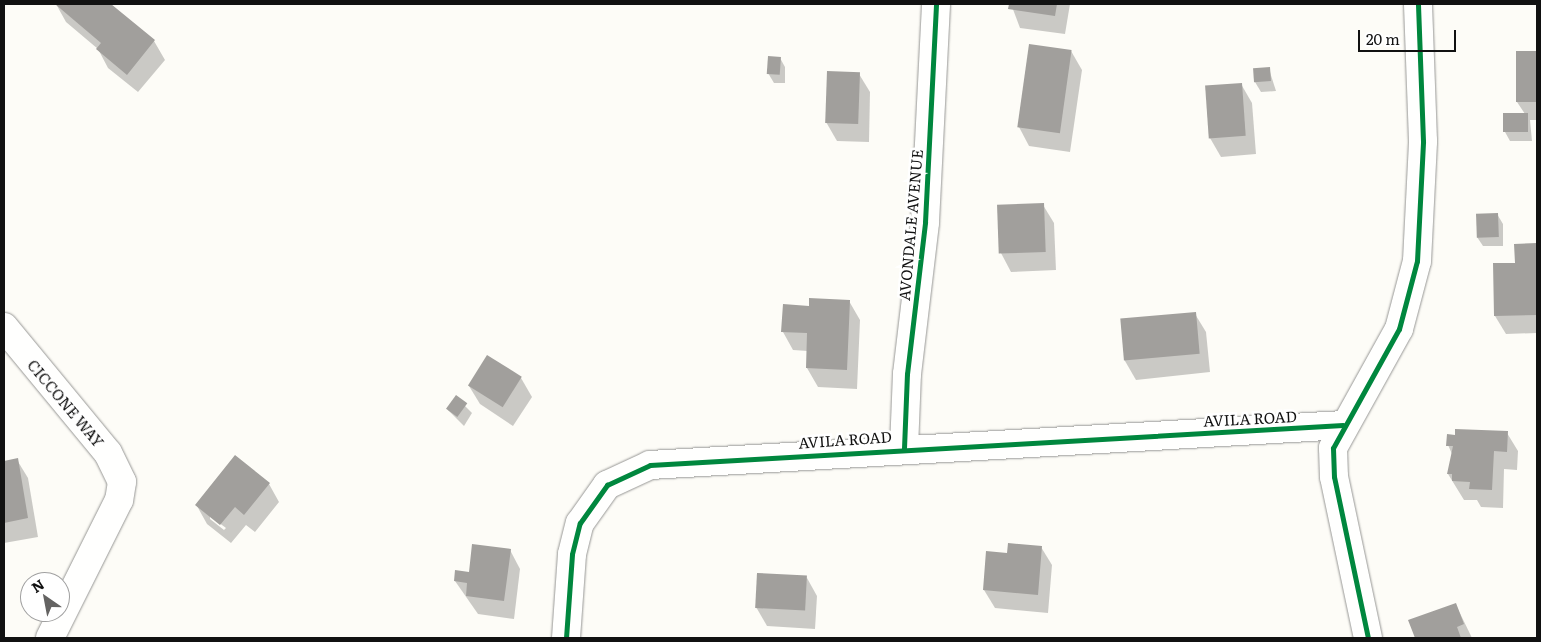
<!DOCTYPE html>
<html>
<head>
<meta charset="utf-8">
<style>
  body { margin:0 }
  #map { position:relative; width:1541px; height:642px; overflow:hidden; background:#fdfcf7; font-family:Literata,serif }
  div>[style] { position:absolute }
  .shadow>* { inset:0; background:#0003 }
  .building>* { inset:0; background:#a19f9c; transform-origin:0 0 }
  .roads { filter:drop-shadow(0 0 1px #979795) drop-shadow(0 0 1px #979795) }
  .minor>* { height:28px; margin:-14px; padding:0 14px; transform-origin:14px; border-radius:14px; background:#fffffe }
  .cycleway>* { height:5px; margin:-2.5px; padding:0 2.5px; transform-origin:2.5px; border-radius:2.5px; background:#00873e }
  span { translate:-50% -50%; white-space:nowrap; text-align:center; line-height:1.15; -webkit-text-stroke:5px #fff; paint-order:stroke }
  .street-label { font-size:15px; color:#111 }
  .frame { position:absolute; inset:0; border:5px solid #111; pointer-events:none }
  .north { position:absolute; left:20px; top:572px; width:50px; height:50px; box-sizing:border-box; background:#fff; border:1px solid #a0a0a0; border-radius:50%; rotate:327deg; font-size:14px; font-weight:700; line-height:20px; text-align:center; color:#111 }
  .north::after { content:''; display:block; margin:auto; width:18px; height:22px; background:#646362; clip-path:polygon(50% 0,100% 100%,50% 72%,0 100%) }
  .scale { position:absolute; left:1358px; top:30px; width:98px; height:22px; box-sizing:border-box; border:2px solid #111; border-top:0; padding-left:6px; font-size:15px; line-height:18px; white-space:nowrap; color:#111; -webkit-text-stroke:4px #fff; paint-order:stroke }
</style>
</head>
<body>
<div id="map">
  <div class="shadow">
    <div style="clip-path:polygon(56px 4px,109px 4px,154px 41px,165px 60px,138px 92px,108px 68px,98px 49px,66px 22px)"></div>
    <div style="clip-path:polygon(1011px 4px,1070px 4px,1065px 34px,1020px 28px)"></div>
    <div style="clip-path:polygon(1071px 51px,1082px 70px,1070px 152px,1029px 146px,1019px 127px)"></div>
    <div style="clip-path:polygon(1518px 52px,1537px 52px,1537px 120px,1530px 120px,1532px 141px,1510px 141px,1505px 132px,1525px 114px,1517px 102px)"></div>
    <div style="clip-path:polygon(780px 58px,785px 67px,785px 83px,774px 83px,768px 73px)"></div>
    <div style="clip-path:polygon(1269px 69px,1276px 91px,1261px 92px,1255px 82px)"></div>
    <div style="clip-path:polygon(859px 74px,870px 92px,869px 142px,837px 141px,826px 122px)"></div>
    <div style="clip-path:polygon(1241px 84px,1252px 103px,1256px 154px,1221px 157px,1210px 138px)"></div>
    <div style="clip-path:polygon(1043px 205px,1054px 223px,1056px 270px,1011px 272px,1001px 253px)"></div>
    <div style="clip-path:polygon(1497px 214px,1503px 224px,1503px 246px,1483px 246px,1477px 237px)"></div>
    <div style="clip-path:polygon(1536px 245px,1537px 333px,1506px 334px,1495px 316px,1516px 264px)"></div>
    <div style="clip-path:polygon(849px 301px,860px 320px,857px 389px,818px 387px,807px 368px,808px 351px,793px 350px,783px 332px,810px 307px)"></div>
    <div style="clip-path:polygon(1195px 314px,1206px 332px,1210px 372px,1136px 380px,1125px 361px,1121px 321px)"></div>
    <div style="clip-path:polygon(521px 378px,532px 397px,513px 426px,480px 404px,469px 386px)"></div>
    <div style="clip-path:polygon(456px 397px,472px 413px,464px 426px,448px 410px)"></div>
    <div style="clip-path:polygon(1507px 433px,1518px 451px,1517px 470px,1504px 469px,1503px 508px,1481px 507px,1477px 500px,1464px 500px,1448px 474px,1452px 454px,1448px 445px,1456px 436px)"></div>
    <div style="clip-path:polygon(17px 460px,28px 478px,38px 537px,4px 543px,4px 462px)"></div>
    <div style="clip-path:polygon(evenodd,269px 484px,279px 502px,255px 532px,246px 525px,231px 543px,207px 524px,197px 506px,269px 484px,210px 516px,226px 528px,224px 530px,210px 519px,210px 516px)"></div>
    <div style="clip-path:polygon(1041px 547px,1052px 565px,1048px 613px,995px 608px,984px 590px,1008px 554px)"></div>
    <div style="clip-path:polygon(510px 550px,520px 569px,514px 619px,478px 614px,455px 581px)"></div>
    <div style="clip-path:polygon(807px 578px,817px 596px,815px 629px,767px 626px,756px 607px)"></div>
    <div style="clip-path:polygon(1456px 605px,1472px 638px,1416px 638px,1410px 621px)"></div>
  </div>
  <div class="building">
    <div style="clip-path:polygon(55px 4px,111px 4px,155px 40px,127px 75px,96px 49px,101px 43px)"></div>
    <div style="clip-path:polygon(1009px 4px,1057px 4px,1055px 16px,1008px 9px)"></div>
    <div style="left:1029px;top:44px;width:43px;height:84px;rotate:8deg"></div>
    <div style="left:1516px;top:51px;width:21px;height:51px"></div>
    <div style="left:768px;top:56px;width:13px;height:18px;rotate:4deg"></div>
    <div style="left:1270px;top:67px;width:14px;height:17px;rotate:86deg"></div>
    <div style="left:827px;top:71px;width:33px;height:52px;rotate:2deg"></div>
    <div style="left:1242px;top:83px;width:53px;height:37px;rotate:86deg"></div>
    <div style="left:1503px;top:113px;width:25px;height:19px"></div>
    <div style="left:1044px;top:203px;width:49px;height:47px;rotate:88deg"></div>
    <div style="left:1498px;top:213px;width:24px;height:22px;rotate:88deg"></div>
    <div style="clip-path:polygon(1537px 243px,1537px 315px,1494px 316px,1493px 263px,1515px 263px,1514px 244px)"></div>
    <div style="clip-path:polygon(809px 298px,850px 300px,847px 370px,806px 368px,807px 333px,781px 332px,783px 304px,809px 306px)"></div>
    <div style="left:1196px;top:312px;width:42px;height:76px;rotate:85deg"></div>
    <div style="left:487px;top:355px;width:41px;height:36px;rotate:32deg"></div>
    <div style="left:456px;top:395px;width:14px;height:17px;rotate:36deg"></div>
    <div style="clip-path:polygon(1455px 429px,1508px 431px,1507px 452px,1494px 451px,1492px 490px,1469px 489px,1470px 482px,1452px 481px,1452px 474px,1447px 474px,1453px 446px,1446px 446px,1447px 434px,1455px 435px)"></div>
    <div style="clip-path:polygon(235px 455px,270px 483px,244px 515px,235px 507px,220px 525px,195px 505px)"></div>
    <div style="clip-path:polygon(18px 458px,28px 518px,4px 523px,4px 461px)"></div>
    <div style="clip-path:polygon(1008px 543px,1042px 546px,1038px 595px,983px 590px,986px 551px,1007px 553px)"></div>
    <div style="clip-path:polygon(472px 544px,511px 549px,504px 601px,466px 596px,467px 583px,454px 581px,455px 570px,469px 572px)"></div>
    <div style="left:757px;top:573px;width:50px;height:35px;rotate:3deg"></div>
    <div style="clip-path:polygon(1456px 603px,1464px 624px,1457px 627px,1461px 638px,1415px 638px,1408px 620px)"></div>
  </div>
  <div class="roads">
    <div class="minor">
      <div style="left:4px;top:327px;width:163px;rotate:50.5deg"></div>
      <div style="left:108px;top:453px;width:32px;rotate:64deg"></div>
      <div style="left:122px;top:482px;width:18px;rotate:99deg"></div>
      <div style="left:119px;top:500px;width:154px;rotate:116.6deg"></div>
      <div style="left:904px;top:448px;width:74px;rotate:-87.7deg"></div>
      <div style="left:907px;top:374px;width:153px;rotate:-83.2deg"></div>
      <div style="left:925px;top:222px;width:218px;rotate:-87.1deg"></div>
      <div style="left:566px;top:638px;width:84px;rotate:-85.9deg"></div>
      <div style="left:572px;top:554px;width:32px;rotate:-76deg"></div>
      <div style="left:580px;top:523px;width:47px;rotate:-54.6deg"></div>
      <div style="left:607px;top:485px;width:47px;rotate:-24.9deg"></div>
      <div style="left:650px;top:465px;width:694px;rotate:-3.3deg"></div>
      <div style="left:1368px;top:638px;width:165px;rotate:-101.9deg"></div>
      <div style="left:1334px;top:477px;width:29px;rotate:-92deg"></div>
      <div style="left:1333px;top:448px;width:136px;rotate:-61deg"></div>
      <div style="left:1399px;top:329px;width:70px;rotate:-75.2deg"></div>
      <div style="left:1417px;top:261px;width:120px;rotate:-87.1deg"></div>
      <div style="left:1423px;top:141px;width:137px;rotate:-92.1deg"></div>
    </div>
  </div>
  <div class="cycleway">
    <div style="left:904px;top:448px;width:74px;rotate:-87.7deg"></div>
    <div style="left:907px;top:374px;width:153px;rotate:-83.2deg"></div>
    <div style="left:925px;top:222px;width:218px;rotate:-87.1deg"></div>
    <div style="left:566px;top:638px;width:84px;rotate:-85.9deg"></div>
    <div style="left:572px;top:554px;width:32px;rotate:-76deg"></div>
    <div style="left:580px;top:523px;width:47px;rotate:-54.6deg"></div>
    <div style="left:607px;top:485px;width:47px;rotate:-24.9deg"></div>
    <div style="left:650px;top:465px;width:694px;rotate:-3.3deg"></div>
    <div style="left:1368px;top:638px;width:165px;rotate:-101.9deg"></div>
    <div style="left:1334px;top:477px;width:29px;rotate:-92deg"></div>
    <div style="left:1333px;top:448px;width:136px;rotate:-61deg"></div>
    <div style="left:1399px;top:329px;width:70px;rotate:-75.2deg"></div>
    <div style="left:1417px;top:261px;width:120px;rotate:-87.1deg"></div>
    <div style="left:1423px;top:141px;width:137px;rotate:-92.1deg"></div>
  </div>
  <div class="street-label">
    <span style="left:910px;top:225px;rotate:-85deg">AVONDALE AVENUE</span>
    <span style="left:66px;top:403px;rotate:50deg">CICCONE WAY</span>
    <span style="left:1250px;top:418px;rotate:-3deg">AVILA ROAD</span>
    <span style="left:845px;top:439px;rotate:-4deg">AVILA ROAD</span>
  </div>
  <div class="frame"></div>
  <div class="north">N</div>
  <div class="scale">20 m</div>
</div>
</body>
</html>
